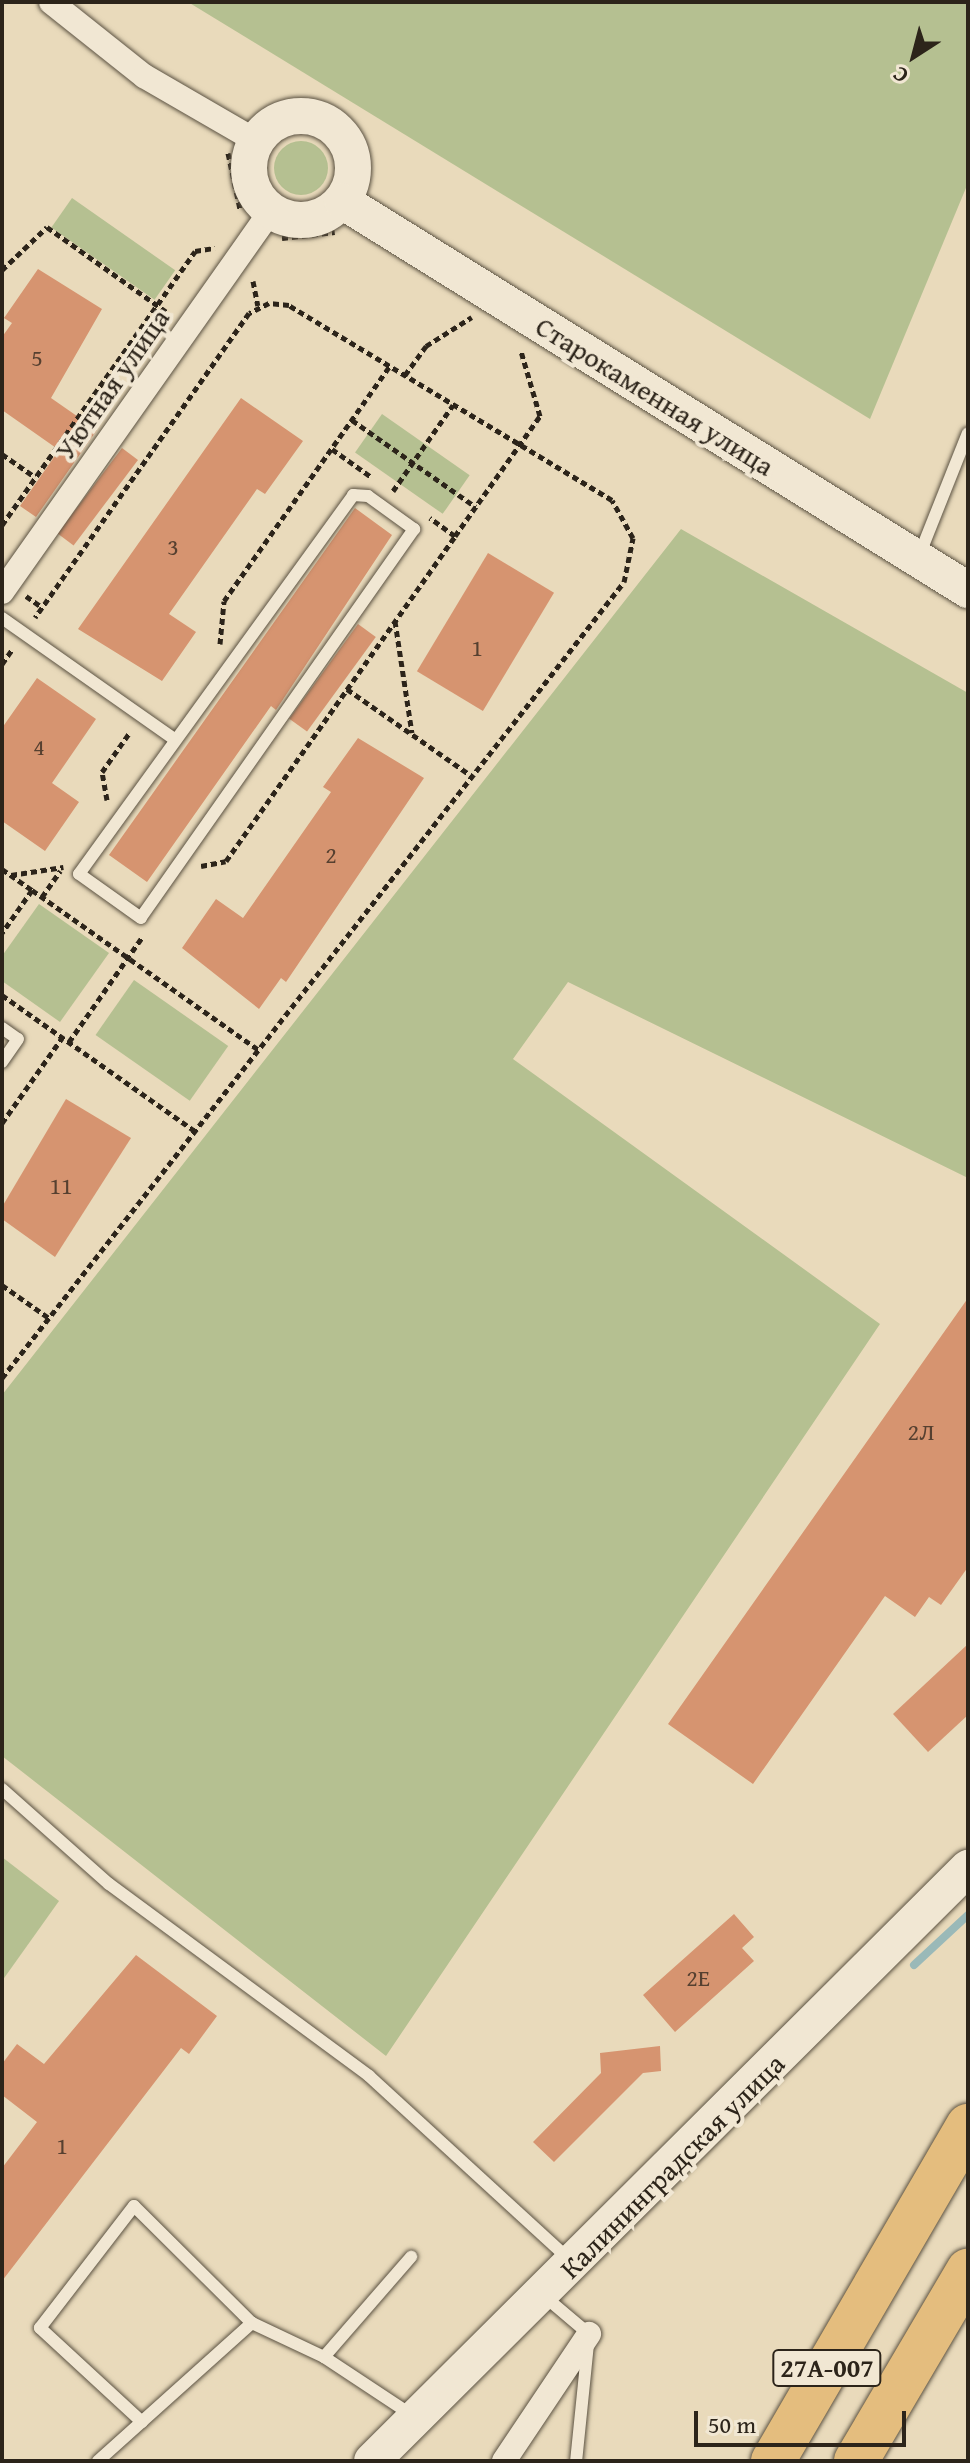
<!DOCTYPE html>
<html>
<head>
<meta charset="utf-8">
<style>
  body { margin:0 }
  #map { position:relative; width:970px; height:2463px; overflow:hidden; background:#e9dabb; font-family:"Gentium Book Plus",serif }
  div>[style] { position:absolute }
  .green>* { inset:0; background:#b5c091; transform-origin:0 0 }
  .round { border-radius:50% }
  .stream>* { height:8px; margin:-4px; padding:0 4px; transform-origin:4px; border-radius:4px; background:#9ab9b8 }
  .building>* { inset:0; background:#d69470; transform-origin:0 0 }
  .path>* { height:5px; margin-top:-2.5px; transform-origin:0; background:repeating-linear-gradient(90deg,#2c241a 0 6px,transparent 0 10px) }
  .roads { filter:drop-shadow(0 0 2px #5b5242) drop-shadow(0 0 2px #5b5242) }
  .lane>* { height:12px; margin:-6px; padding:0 6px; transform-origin:6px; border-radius:6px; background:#f1e7d3 }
  .street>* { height:24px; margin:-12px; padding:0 12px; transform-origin:12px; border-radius:12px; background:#f1e7d3 }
  .secondary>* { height:36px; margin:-18px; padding:0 18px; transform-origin:18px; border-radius:18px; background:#f1e7d3 }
  .secondary>.ring { margin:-18px; padding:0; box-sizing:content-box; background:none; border:36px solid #f1e7d3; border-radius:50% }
  .highway>* { height:44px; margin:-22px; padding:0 22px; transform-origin:22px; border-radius:22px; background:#e4bd7e }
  span { translate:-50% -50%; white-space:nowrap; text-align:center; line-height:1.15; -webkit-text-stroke:8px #f1e7d3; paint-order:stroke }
  .number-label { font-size:24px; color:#564030 }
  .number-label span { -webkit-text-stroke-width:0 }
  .shield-label span { padding:2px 6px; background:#f1e7d3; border:2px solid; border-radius:6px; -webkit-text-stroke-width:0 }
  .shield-label { font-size:26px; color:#2c241a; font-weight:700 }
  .street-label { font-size:28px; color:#2c241a }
  .frame { position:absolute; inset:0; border:4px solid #2c241a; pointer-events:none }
  .north { position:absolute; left:874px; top:16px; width:80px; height:80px; -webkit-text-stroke:6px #f1e7d3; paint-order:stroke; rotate:216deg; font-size:22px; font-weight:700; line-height:32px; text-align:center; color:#2c241a }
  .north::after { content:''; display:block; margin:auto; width:28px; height:36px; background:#2c241a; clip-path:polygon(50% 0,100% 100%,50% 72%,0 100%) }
  .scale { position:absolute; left:694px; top:2411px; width:212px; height:36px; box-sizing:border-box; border:4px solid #2c241a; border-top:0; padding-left:10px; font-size:24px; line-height:28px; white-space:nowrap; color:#2c241a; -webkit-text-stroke:6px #f1e7d3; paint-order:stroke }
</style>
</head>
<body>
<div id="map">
  <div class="green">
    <div style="clip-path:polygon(188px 2px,968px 2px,968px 183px,870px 419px)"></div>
    <div class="round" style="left:274px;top:141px;width:54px;height:54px"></div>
    <div style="left:72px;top:198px;width:126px;height:36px;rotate:35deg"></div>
    <div style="left:382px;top:414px;width:107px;height:47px;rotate:35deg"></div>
    <div style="clip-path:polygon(681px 529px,968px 693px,968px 1178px,568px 982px,513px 1059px,880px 1324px,386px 2056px,2px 1756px,2px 1395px)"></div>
    <div style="clip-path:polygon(39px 904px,109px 953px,60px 1022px,2px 981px,2px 956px)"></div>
    <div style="left:134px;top:980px;width:115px;height:67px;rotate:35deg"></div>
    <div style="clip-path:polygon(2px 1857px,59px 1901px,2px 1981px)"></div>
  </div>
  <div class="stream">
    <div style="left:914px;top:1965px;width:74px;rotate:-42.8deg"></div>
  </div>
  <div class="building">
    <div style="clip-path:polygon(38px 269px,102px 309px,51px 398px,97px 430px,36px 517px,20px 506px,59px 450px,2px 410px,2px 337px,12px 323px,4px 318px)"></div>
    <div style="clip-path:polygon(241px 398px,303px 441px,265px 494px,257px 489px,169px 614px,196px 632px,162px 681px,78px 629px)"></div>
    <div style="left:122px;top:448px;width:20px;height:107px;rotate:37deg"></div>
    <div style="clip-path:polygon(355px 508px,392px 535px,276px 710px,271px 706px,147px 882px,109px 855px)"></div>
    <div style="left:488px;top:553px;width:77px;height:138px;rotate:31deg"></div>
    <div style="left:358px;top:624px;width:22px;height:117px;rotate:36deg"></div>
    <div style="clip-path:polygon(37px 678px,96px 719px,52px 783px,79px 802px,45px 851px,2px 821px,2px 728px)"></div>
    <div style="clip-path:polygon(358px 738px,424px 778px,286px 982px,281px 978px,259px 1009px,182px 948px,216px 899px,243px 918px,331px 792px,323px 787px)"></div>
    <div style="clip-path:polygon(66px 1099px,131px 1138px,55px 1257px,2px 1219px,2px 1207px)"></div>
    <div style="clip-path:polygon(968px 1298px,968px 1567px,941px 1605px,929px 1597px,915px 1617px,885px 1596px,753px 1784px,668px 1724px)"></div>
    <div style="clip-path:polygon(968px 1644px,968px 1715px,928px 1752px,893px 1714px)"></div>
    <div style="clip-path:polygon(734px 1914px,754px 1937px,742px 1948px,754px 1961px,675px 2032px,643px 1995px)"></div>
    <div style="clip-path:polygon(136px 1955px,217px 2016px,189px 2054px,181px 2048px,2px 2281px,2px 2168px,37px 2122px,2px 2095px,2px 2064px,17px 2044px,44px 2064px)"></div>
    <div style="clip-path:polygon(660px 2046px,661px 2071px,643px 2073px,554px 2162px,533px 2142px,601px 2073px,600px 2053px)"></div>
  </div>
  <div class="path">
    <div style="left:228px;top:153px;width:57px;rotate:77.9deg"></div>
    <div style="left:282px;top:238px;width:53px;rotate:-6.5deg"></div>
    <div style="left:2px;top:270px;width:62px;rotate:-43.7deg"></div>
    <div style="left:47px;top:227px;width:148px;rotate:35.4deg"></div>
    <div style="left:253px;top:281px;width:25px;rotate:79deg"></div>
    <div style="left:405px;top:375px;width:36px;rotate:-54deg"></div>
    <div style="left:426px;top:346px;width:54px;rotate:-32.2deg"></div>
    <div style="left:352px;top:420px;width:151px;rotate:35.1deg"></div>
    <div style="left:332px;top:449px;width:47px;rotate:35.4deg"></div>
    <div style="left:2px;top:454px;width:40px;rotate:34.9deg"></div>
    <div style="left:393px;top:491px;width:105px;rotate:-55.1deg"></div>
    <div style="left:2px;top:525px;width:335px;rotate:-54.8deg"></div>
    <div style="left:195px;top:251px;width:20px;rotate:-9deg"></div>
    <div style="left:455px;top:536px;width:147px;rotate:-54.7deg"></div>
    <div style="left:540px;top:416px;width:68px;rotate:-106.3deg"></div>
    <div style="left:26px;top:596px;width:19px;rotate:35deg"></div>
    <div style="left:395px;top:621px;width:113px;rotate:81.4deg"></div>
    <div style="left:220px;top:644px;width:43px;rotate:-84.7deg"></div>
    <div style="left:224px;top:601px;width:288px;rotate:-54.8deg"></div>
    <div style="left:2px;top:664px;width:19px;rotate:-55deg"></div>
    <div style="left:347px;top:689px;width:154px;rotate:34.9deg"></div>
    <div style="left:107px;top:800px;width:28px;rotate:-100deg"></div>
    <div style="left:102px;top:772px;width:49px;rotate:-55deg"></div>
    <div style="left:201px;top:866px;width:25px;rotate:-11deg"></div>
    <div style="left:226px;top:861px;width:398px;rotate:-54.8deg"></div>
    <div style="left:455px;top:536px;width:31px;rotate:-144deg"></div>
    <div style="left:2px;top:869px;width:37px;rotate:35deg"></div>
    <div style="left:32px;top:890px;width:52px;rotate:124.9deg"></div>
    <div style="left:11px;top:875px;width:53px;rotate:-8.7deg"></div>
    <div style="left:32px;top:890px;width:278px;rotate:35.2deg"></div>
    <div style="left:42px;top:897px;width:32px;rotate:-55deg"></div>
    <div style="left:2px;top:995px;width:236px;rotate:35.2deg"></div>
    <div style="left:69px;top:1042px;width:129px;rotate:-55.1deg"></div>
    <div style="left:2px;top:1123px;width:104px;rotate:-54.8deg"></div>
    <div style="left:2px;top:1285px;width:57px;rotate:35.1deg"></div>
    <div style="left:2px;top:1378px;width:1010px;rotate:-52deg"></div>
    <div style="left:624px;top:582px;width:45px;rotate:-78.4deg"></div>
    <div style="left:633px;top:538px;width:43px;rotate:-118.9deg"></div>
    <div style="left:612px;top:500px;width:377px;rotate:-148.9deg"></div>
    <div style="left:289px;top:305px;width:20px;rotate:-174deg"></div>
    <div style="left:269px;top:303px;width:22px;rotate:153deg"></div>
    <div style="left:249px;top:313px;width:372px;rotate:125.1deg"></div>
  </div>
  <div class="roads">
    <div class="lane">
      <div style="left:353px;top:495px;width:15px;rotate:4deg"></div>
      <div style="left:368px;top:496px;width:57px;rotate:35.7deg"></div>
      <div style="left:414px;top:529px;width:475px;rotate:125.1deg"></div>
      <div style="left:141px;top:918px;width:76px;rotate:-144.6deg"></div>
      <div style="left:79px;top:874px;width:468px;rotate:-54.1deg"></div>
      <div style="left:919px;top:556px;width:132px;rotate:-68.3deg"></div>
      <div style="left:2px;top:618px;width:210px;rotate:35.1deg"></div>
      <div style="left:2px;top:1028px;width:19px;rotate:35deg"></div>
      <div style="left:18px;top:1039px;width:28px;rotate:125deg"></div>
      <div style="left:2px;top:1789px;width:143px;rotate:41.6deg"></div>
      <div style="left:109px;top:1884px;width:323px;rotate:36.4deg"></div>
      <div style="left:369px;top:2076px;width:274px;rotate:42.5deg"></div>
      <div style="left:544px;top:2296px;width:59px;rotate:40.2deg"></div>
      <div style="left:589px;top:2334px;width:128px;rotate:95.8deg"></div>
      <div style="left:324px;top:2357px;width:133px;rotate:-49deg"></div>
      <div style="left:142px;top:2422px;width:139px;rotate:-137.3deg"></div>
      <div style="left:40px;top:2328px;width:154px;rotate:-52.4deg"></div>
      <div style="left:134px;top:2206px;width:166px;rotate:44.8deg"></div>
      <div style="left:98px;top:2461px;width:207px;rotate:-41.9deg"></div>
      <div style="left:252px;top:2323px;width:80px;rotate:25.3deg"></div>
      <div style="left:324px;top:2357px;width:107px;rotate:33.5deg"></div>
    </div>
    <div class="street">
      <div style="left:51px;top:2px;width:119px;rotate:38.5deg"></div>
      <div style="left:144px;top:76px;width:129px;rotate:30.1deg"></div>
      <div style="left:2px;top:592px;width:467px;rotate:-54.8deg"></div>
      <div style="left:504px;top:2461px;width:153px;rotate:-56.2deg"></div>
    </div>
    <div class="secondary">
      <div class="ring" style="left:249px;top:116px;width:68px;height:68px"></div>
      <div style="left:342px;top:201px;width:737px;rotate:31.86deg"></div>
      <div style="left:372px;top:2461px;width:841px;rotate:-44.86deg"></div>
    </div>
    <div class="highway">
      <div style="left:773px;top:2461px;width:388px;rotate:-59.8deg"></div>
      <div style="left:856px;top:2461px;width:221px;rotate:-59.5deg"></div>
    </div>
  </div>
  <div class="number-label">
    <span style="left:37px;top:358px">5</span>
    <span style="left:173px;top:547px">3</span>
    <span style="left:477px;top:648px">1</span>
    <span style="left:39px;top:747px">4</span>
    <span style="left:331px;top:855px">2</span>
    <span style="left:61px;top:1186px">11</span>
    <span style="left:921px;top:1432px">2Л</span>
    <span style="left:698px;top:1978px">2Е</span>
    <span style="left:62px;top:2146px">1</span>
  </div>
  <div class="shield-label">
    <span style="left:827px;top:2368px">27А-007</span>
  </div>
  <div class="street-label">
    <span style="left:112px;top:384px;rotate:-55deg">Уютная улица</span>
    <span style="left:655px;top:396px;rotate:32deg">Старокаменная улица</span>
    <span style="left:672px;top:2166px;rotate:-45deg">Калининградская улица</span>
  </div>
  <div class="frame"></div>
  <div class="north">С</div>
  <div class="scale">50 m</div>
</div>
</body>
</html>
